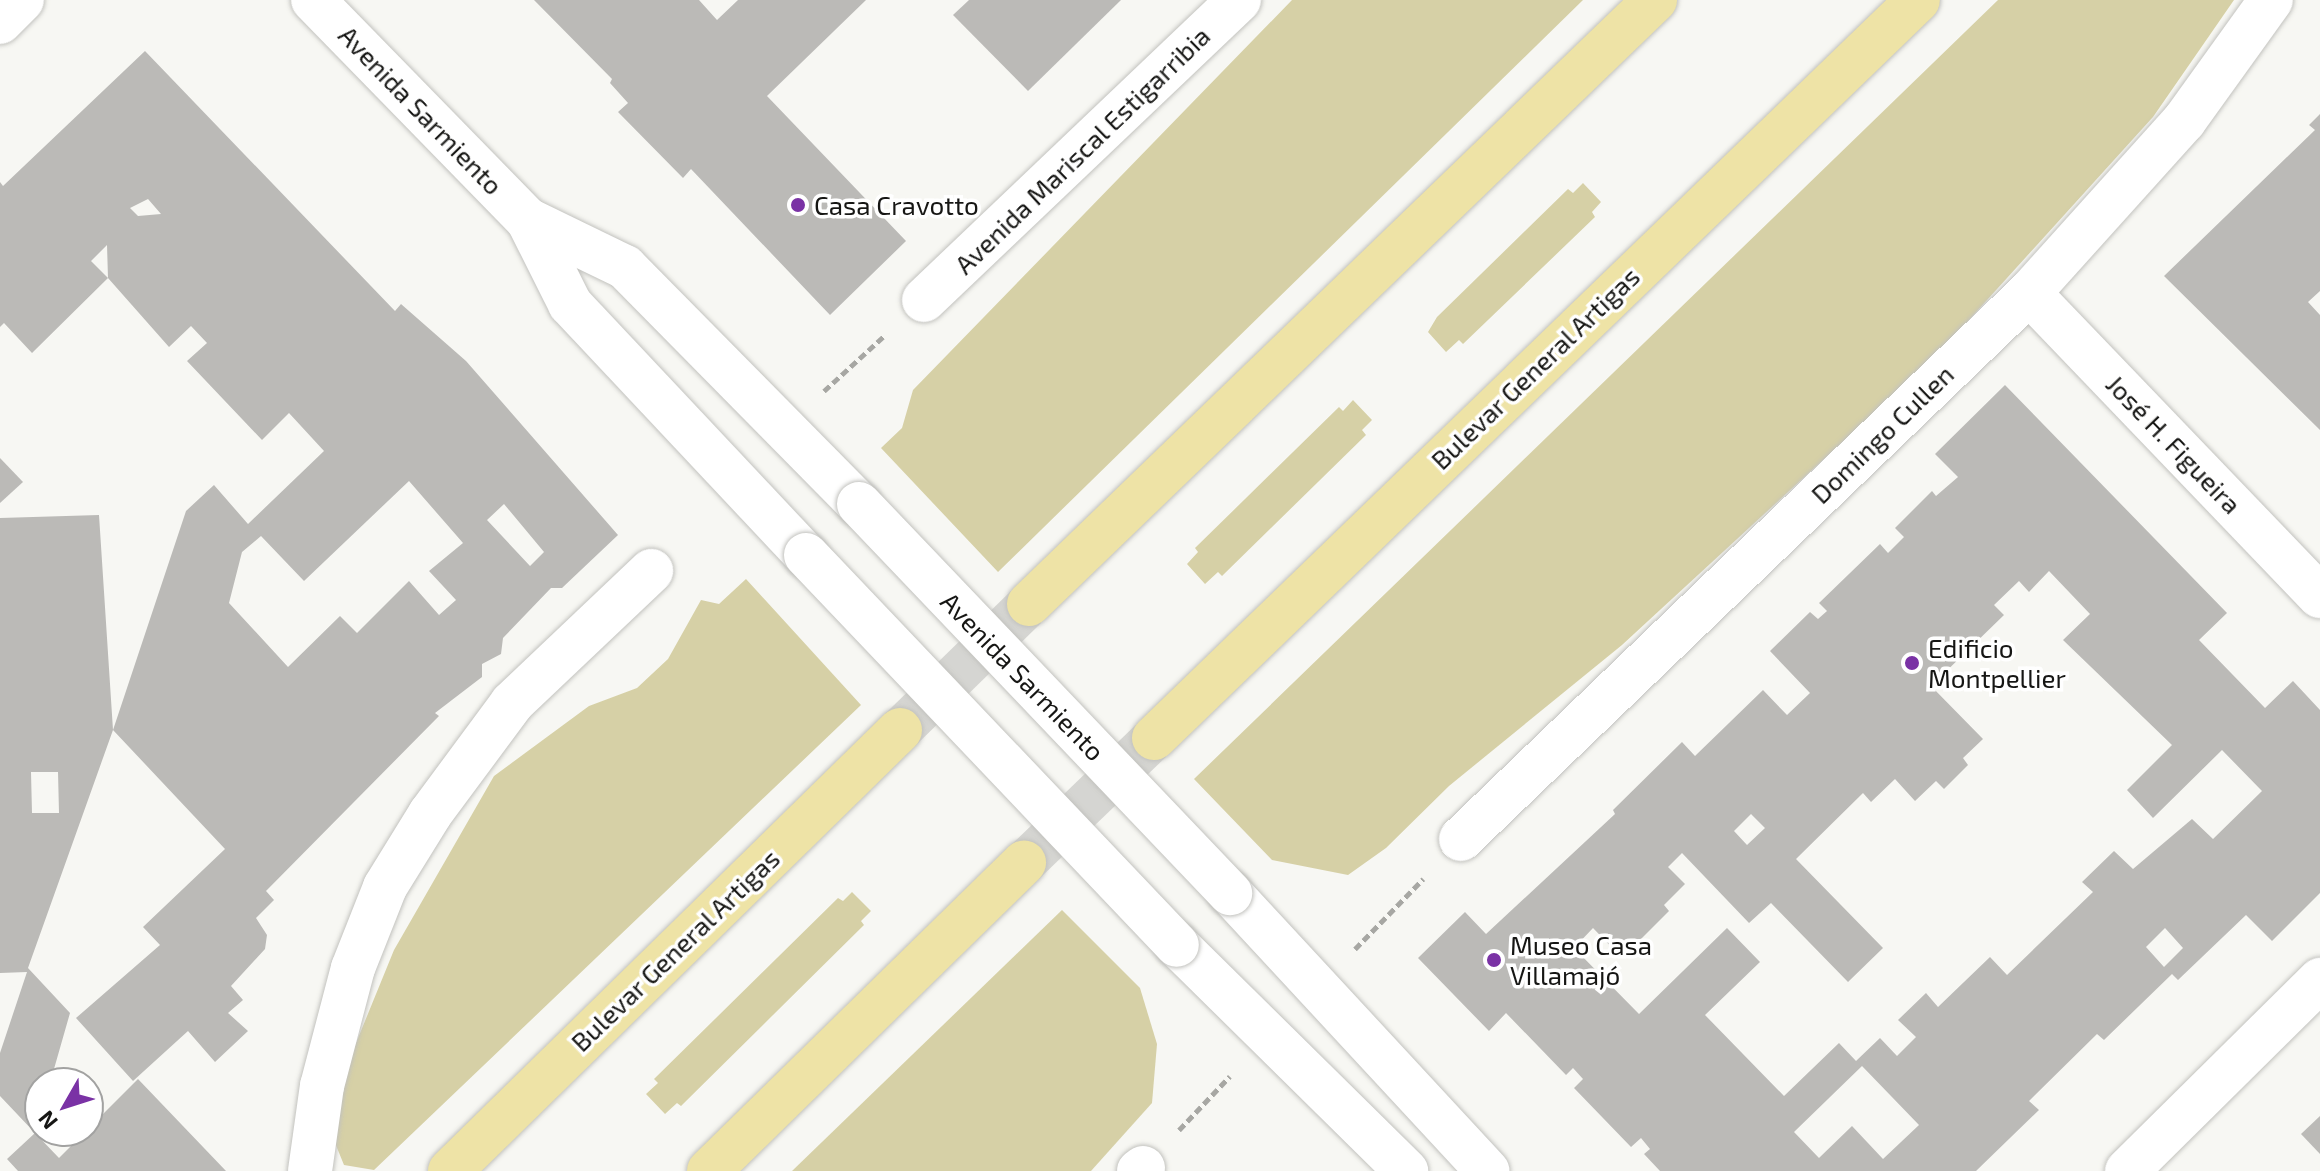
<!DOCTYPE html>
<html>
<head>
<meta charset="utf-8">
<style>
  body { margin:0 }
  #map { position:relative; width:2320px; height:1171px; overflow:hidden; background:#f7f7f3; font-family:"Exo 2",sans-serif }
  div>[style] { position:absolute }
  .green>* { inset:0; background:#d6d0a6 }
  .building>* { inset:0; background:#bbbab7 }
  .major-tunnel>* { height:44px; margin-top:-22px; transform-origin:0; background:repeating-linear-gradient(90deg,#d5d5d2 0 44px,transparent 0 66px) }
  .path>* { height:5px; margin-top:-2.5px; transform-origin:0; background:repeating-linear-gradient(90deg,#a7a7a3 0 8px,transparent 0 12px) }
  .roads { filter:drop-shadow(0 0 2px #c2c2be) drop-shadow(0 0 2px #c2c2be) }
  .minor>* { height:44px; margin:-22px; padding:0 22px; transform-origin:22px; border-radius:22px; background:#fff }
  .major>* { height:44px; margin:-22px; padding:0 22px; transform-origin:22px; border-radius:22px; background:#eee3a6 }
  .bridges { filter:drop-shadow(0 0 2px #c2c2be) drop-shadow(0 0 2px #c2c2be) }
  .minor-bridge>* { height:44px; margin:-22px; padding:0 22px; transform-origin:22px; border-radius:22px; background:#fff }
  .dots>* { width:22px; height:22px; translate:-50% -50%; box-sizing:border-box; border:4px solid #fff; border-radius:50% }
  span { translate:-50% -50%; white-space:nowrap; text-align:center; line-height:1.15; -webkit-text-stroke:7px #fff; paint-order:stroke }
  .street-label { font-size:26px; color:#161614 }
  .poi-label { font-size:26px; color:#161614 }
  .left { translate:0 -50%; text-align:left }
  .north { position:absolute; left:24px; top:1067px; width:80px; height:80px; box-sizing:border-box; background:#fff; border:2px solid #a2a2a1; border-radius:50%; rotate:231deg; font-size:22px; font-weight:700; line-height:32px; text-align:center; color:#161614 }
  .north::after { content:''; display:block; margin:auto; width:28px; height:36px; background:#7a32a5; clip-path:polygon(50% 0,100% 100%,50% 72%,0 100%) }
</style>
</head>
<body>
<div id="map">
  <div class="green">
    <div style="clip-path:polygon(1292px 0,1583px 0,998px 572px,881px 448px,902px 428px,913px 390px)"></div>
    <div style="clip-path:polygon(1998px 0,2234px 0,2153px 117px,1939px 353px,1622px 645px,1449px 786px,1386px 848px,1348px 875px,1272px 860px,1194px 779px)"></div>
    <div style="clip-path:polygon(1583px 183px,1601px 202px,1592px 212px,1595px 217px,1463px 344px,1459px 340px,1446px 352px,1428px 332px,1437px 317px,1568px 189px,1573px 193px)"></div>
    <div style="clip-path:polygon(1353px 400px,1372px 420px,1362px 430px,1366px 435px,1222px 576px,1218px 572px,1205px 584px,1187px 564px,1198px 552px,1195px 548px,1339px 407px,1343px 411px)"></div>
    <div style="clip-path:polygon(746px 579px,861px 705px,374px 1170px,344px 1165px,333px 1138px,336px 1092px,394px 950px,494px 776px,589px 706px,637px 688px,668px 659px,701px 600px,719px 604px)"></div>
    <div style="clip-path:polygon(852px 892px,871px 911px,861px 921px,864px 925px,681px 1106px,677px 1103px,665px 1114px,646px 1094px,658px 1083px,654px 1079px,838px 898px,843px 901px)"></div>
    <div style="clip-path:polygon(1062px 910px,1140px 988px,1157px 1044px,1152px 1103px,1091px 1171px,792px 1171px)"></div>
  </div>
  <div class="building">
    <div style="clip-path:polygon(534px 0,699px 0,717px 20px,738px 0,866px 0,767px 96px,906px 241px,830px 315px,691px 169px,683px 178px,618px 112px,628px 103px,610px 83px,612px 79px)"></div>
    <div style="clip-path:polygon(969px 0,1121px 0,1028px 91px,953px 15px)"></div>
    <div style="clip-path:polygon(evenodd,145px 51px,395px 311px,401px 304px,466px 361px,618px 535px,562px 588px,551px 588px,503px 638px,501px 654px,482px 664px,482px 677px,435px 713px,439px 716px,266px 891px,274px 900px,256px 918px,267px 935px,265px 949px,231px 986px,243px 1000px,228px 1013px,248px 1031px,215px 1062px,188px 1031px,133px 1081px,76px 1018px,160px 945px,143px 927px,225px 849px,113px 730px,186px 511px,214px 485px,248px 524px,324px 451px,289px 413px,262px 440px,187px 361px,207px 343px,191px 326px,169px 347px,108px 278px,107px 245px,91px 261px,108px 278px,32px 353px,4px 323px,0 327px,0 182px,3px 186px,145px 51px,148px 199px,161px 214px,138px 216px,130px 208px,148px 199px,145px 51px,409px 481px,463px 543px,429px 571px,456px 600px,439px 615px,409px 581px,357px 633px,340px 616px,288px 667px,229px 603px,242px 552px,261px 536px,304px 581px,409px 481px,145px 51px,504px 504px,544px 552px,530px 566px,487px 520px,504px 504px)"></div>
    <div style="clip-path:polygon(2320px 114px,2320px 291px,2308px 302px,2320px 315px,2320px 430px,2164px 276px,2315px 130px,2309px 125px)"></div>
    <div style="clip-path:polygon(evenodd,2005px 385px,2227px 613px,2199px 640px,2265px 708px,2293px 681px,2320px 710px,2320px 893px,2272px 941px,2246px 915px,2178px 980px,2172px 974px,2104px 1040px,2097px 1034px,2029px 1101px,2039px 1110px,1976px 1171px,1660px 1171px,1644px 1154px,1650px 1149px,1641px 1138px,1631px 1147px,1574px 1088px,1583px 1079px,1573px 1068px,1566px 1075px,1506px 1013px,1489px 1031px,1418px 958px,1465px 912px,1486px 934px,1615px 814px,1613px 810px,1682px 742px,1695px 756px,1763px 690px,1787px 715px,1810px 693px,1770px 651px,1810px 612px,1818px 619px,1827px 611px,1819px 603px,1880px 544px,1888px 553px,1904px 537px,1895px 528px,1932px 491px,1936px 496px,1958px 477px,1935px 454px,2005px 385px,2049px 571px,2090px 614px,2063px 640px,2172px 745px,2127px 790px,2153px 818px,2222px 750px,2262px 791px,2213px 839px,2192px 819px,2133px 869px,2114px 851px,2082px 882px,2093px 892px,2007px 975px,1990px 957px,1938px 1007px,1926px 993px,1898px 1020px,1916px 1037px,1897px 1056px,1880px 1038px,1856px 1061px,1839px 1043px,1784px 1096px,1705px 1015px,1760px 962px,1727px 928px,1639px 1014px,1574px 948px,1593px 928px,1622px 958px,1669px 911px,1664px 905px,1685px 884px,1668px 867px,1682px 853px,1749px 923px,1771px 903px,1848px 982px,1883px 948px,1796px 859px,1863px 793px,1871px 802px,1895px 779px,1915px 801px,1936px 781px,1944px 789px,1968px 765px,1963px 758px,1983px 739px,1931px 686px,2004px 615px,1994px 605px,2019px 581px,2029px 592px,2049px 571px,2005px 385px,1751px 814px,1765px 828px,1747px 845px,1734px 831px,1751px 814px,2005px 385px,2165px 928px,2183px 948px,2164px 967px,2146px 947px,2165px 928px,2005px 385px,1862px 1066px,1919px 1125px,1883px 1159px,1852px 1126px,1819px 1158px,1794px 1132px,1862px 1066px)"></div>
    <div style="clip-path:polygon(0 458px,23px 482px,0 503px)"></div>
    <div style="clip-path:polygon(evenodd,99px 515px,113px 730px,28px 968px,70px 1013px,50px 1083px,40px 1083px,35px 1133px,0 1096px,0 1053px,27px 972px,0 973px,0 518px,99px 515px,31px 772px,58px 772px,59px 813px,32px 813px,31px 772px)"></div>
    <div style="clip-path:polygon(138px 1079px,226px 1171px,18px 1171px,7px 1159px,35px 1133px,59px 1158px)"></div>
    <div style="clip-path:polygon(2320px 1116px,2320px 1154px,2301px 1134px)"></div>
  </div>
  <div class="major-tunnel">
    <div style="left:900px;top:730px;width:180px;rotate:-44.3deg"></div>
    <div style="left:1024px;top:863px;width:180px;rotate:-43.9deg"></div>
  </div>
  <div class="path">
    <div style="left:824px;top:391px;width:81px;rotate:-42.5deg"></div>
    <div style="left:1355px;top:949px;width:98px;rotate:-45.8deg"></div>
    <div style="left:1179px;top:1130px;width:74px;rotate:-46.6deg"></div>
  </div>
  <div class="roads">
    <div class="minor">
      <div style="left:313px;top:0;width:308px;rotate:45.7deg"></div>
      <div style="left:528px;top:220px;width:94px;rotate:63.4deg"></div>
      <div style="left:570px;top:304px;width:345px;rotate:46.8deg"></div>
      <div style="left:0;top:22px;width:31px;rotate:-45deg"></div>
      <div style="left:528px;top:220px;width:108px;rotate:25.9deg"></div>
      <div style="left:625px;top:267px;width:333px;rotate:45.4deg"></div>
      <div style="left:2029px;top:293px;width:420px;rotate:46.2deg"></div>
      <div style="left:924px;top:300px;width:435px;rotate:-43.6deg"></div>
      <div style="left:1461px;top:839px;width:788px;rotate:-43.87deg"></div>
      <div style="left:2029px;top:293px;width:232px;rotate:-48deg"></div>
      <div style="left:2184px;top:121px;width:149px;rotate:-54.3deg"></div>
      <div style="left:1230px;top:893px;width:379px;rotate:47.2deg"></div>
      <div style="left:1177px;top:945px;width:322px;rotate:44.6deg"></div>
      <div style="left:310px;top:1171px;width:86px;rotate:-82deg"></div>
      <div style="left:322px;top:1086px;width:122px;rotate:-75.3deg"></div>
      <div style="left:353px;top:968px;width:87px;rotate:-68.4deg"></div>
      <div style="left:385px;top:887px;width:86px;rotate:-58.3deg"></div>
      <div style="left:430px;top:814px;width:138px;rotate:-53.5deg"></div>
      <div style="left:512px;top:703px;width:192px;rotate:-43.5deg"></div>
      <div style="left:1139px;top:1171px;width:5px;rotate:-37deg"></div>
      <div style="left:2127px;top:1171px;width:272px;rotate:-44.7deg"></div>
    </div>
    <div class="major">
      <div style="left:1029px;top:604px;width:870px;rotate:-43.98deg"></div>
      <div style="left:1154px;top:738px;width:1062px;rotate:-44.01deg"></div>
      <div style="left:450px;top:1171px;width:630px;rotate:-44.42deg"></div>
      <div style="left:709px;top:1171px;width:441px;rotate:-44.4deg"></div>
    </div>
  </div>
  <div class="bridges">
    <div class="minor-bridge">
      <div style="left:859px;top:504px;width:538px;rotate:46.36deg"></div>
      <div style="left:806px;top:555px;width:538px;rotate:46.43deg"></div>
    </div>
  </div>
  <div class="dots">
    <div style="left:798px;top:205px;background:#7a32a5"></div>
    <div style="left:1912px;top:663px;background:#7a32a5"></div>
    <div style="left:1494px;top:960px;background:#7a32a5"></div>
  </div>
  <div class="street-label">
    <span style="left:421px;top:110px;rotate:46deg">Avenida Sarmiento</span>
    <span style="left:1082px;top:150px;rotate:-44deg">Avenida Mariscal Estigarribia</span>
    <span style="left:1535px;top:368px;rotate:-44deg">Bulevar General Artigas</span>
    <span style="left:1882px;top:434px;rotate:-44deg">Domingo Cullen</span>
    <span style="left:2174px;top:444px;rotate:46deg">José H. Figueira</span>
    <span style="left:1023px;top:676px;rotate:46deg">Avenida Sarmiento</span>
    <span style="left:675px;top:950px;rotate:-44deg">Bulevar General Artigas</span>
  </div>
  <div class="poi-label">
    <span class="left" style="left:814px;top:205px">Casa Cravotto</span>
    <span class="left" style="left:1928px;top:663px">Edificio<br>Montpellier</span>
    <span class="left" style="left:1510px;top:960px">Museo Casa<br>Villamajó</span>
  </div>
  <div class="north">N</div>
</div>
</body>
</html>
